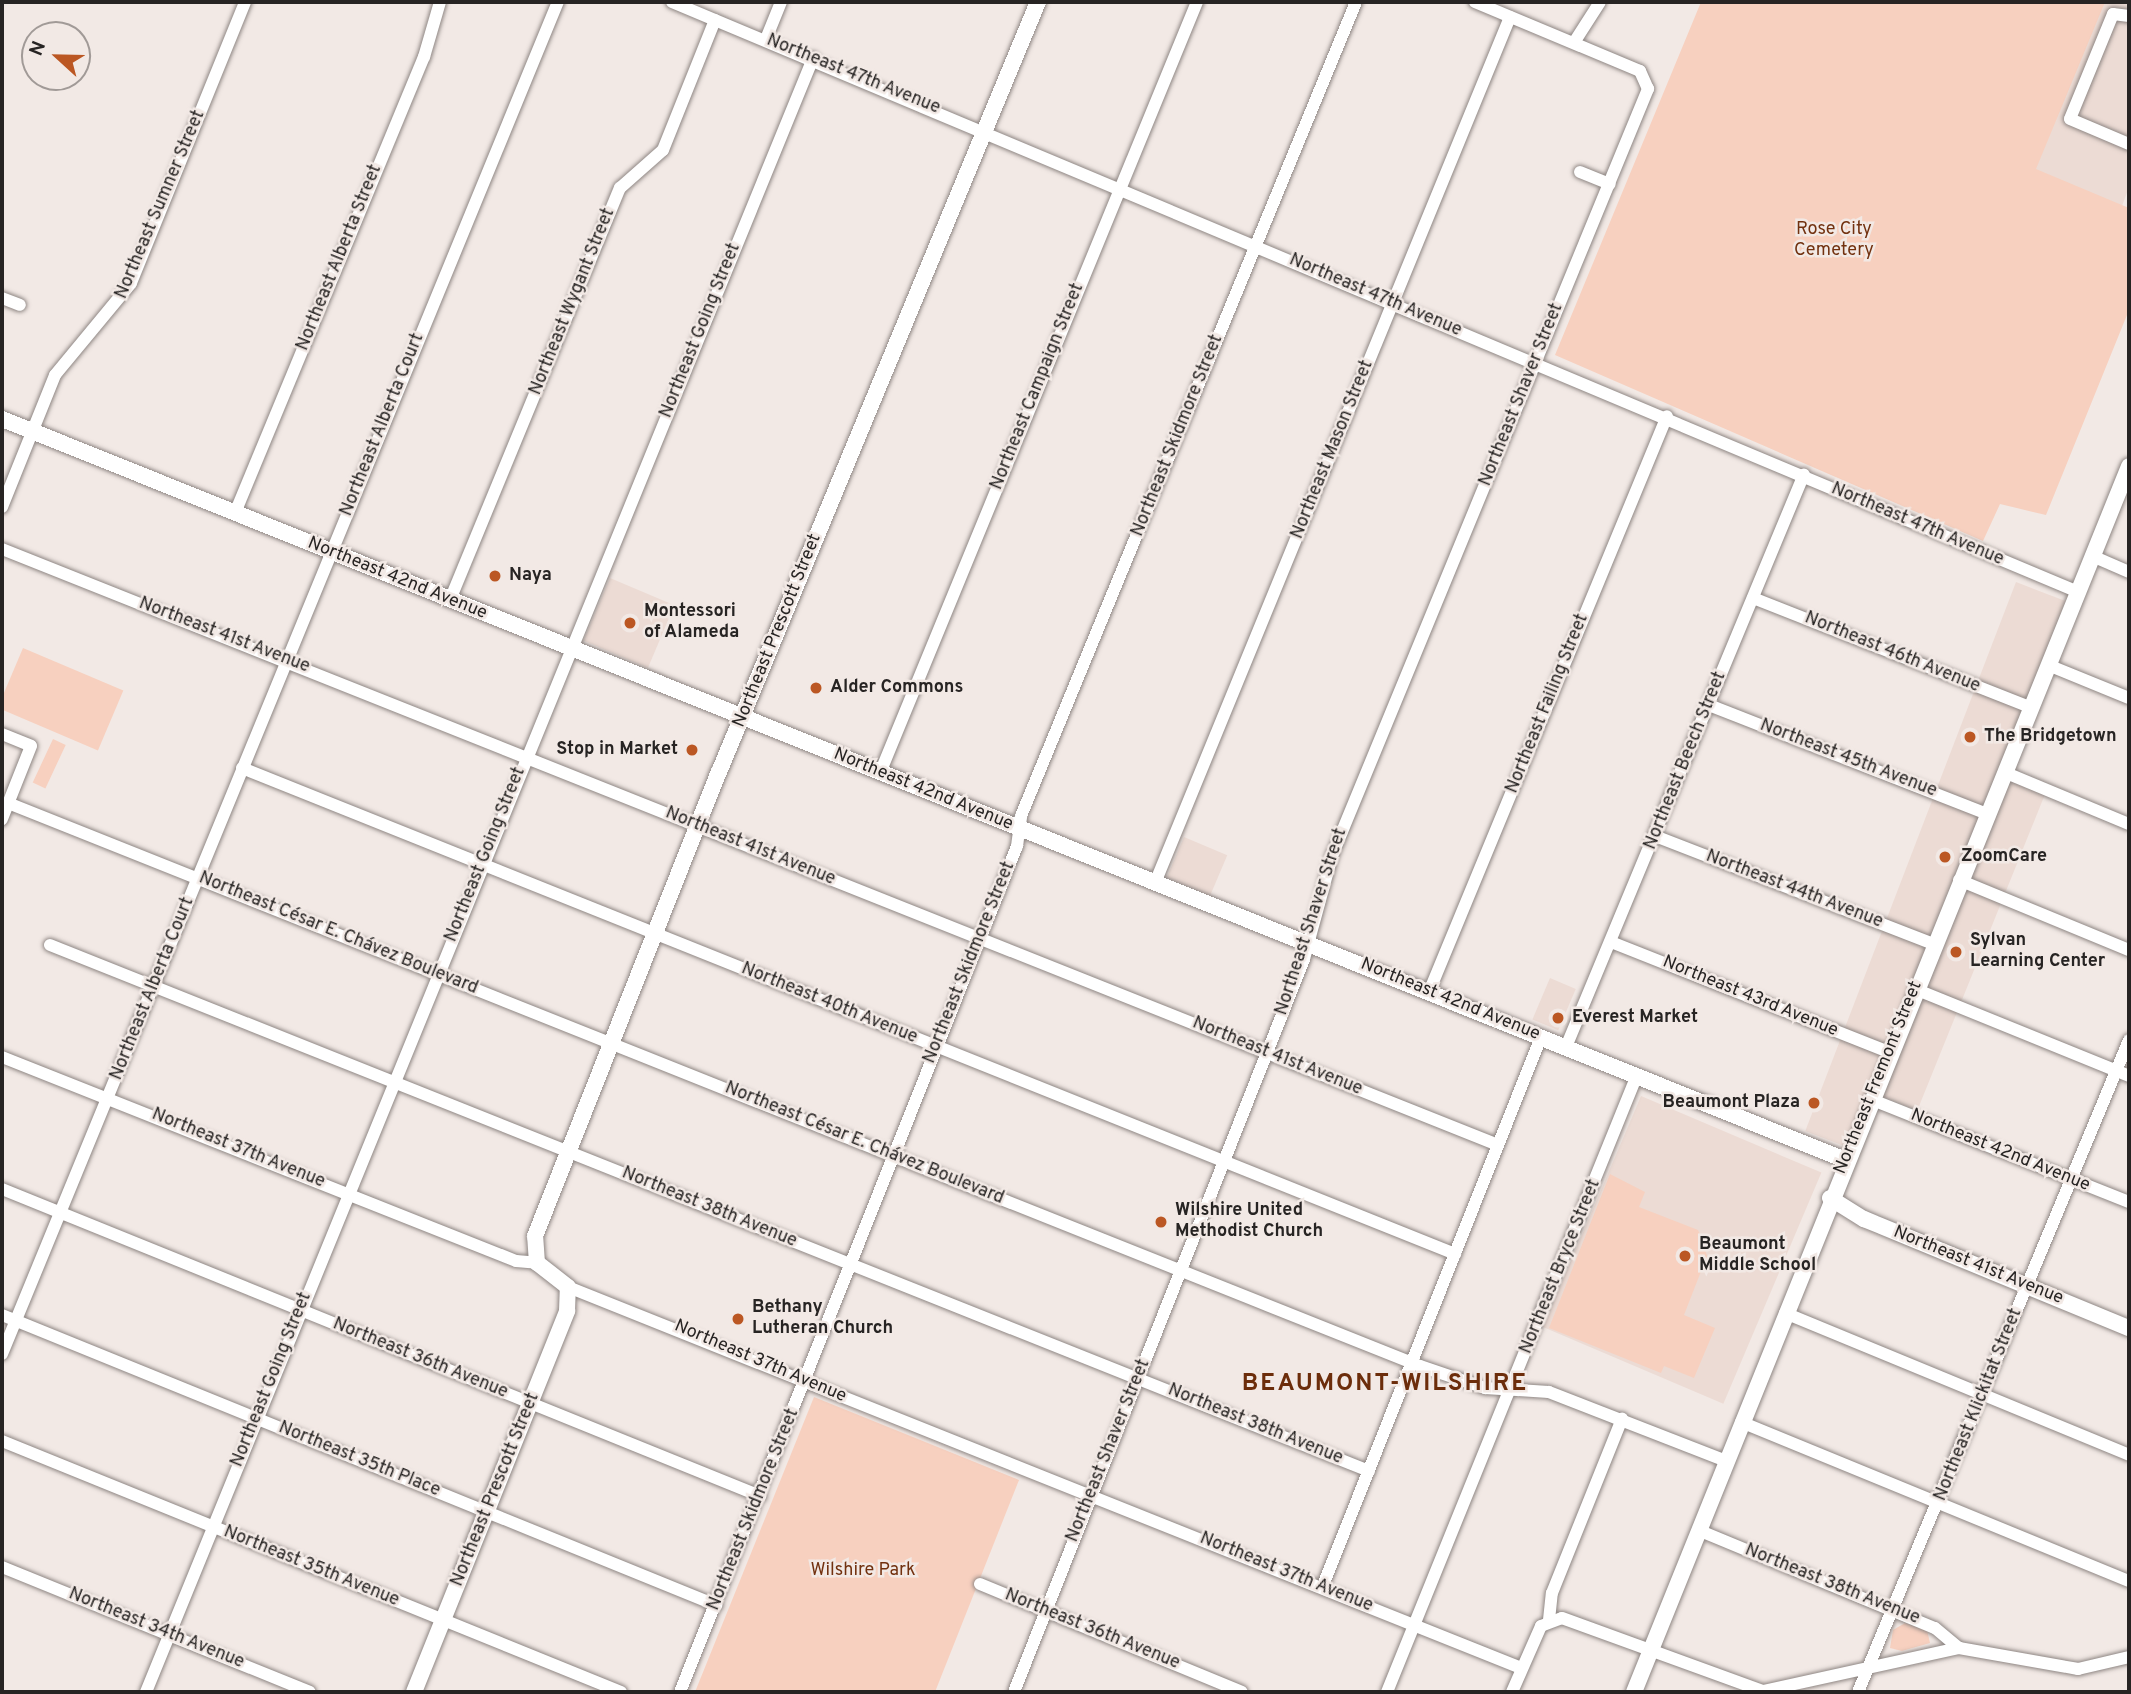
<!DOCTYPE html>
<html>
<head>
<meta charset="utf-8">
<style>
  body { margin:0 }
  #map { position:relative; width:2131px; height:1694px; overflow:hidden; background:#f2e9e5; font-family:Overpass,sans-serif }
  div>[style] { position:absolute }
  .built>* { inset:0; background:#ecdbd4; transform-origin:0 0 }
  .green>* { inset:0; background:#f7d0bf; transform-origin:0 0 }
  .roads { filter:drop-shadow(0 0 2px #8e8683) drop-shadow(0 0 2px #8e8683) }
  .street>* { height:12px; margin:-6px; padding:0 6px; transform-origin:6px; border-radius:6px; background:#fff }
  .secondary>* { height:16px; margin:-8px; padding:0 8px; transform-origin:8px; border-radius:8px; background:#fff }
  .dots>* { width:19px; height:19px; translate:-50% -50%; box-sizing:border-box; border:4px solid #f2e9e5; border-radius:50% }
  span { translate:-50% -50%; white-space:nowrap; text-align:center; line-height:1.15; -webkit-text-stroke:5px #f2e9e5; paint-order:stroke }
  .street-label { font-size:18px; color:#272423 }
  .park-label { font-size:18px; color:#72310f }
  .poi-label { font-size:18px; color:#272423; font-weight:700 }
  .left { translate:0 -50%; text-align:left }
  .right { translate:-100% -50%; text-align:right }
  .district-label { font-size:24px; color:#6c2d0b; font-weight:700; letter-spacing:2px }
  .frame { position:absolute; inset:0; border:4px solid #272423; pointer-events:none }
  .north { position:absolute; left:21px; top:21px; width:70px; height:70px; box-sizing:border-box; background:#f2e9e5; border:2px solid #a19a97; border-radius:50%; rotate:292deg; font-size:19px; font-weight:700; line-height:28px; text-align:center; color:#272423 }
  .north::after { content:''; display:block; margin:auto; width:24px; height:32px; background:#bb5723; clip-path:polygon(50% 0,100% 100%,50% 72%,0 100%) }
</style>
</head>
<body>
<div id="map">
  <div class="built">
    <div style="clip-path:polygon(2104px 2px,2129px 2px,2129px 187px,2122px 206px,2034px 170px)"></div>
    <div style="left:610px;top:578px;width:70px;height:68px;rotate:23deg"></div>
    <div style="left:2016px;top:582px;width:53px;height:588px;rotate:21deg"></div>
    <div style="left:2007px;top:779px;width:41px;height:341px;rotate:22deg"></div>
    <div style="left:1184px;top:837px;width:47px;height:44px;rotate:23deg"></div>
    <div style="left:1550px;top:978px;width:28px;height:45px;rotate:23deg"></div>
    <div style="left:1641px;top:1096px;width:196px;height:251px;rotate:23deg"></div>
  </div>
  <div class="green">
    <div style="clip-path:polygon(1701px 2px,2105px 2px,2036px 169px,2129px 208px,2129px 310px,2046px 515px,2000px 504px,1983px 541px,1555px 355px)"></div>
    <div style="left:23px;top:648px;width:109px;height:65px;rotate:23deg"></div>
    <div style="left:53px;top:739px;width:14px;height:48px;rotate:25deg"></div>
    <div style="clip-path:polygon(1610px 1174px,1645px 1192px,1639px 1207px,1698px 1230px,1702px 1239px,1707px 1256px,1684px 1315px,1715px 1328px,1694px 1378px,1664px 1366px,1661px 1373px,1549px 1328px)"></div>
    <div style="clip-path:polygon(814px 1397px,1019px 1480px,935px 1692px,695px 1692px)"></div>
    <div style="clip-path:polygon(1905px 1623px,1927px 1630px,1930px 1643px,1902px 1651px,1890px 1648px,1893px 1630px)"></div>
  </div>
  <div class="roads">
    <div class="street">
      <div style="left:672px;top:2px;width:1525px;rotate:22.76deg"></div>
      <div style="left:2129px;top:16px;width:16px;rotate:-173deg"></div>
      <div style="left:2113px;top:14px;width:113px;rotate:112.3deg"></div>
      <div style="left:2070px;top:119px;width:64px;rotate:23deg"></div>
      <div style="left:766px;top:39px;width:40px;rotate:-68deg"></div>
      <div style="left:1575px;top:41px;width:46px;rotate:-57.3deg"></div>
      <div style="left:1580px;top:172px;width:32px;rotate:22deg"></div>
      <div style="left:2px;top:298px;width:19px;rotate:21deg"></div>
      <div style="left:2px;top:507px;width:142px;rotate:-68.1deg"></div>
      <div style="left:55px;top:375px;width:119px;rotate:-50.4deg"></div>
      <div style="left:131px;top:283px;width:303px;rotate:-67.9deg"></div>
      <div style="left:235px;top:513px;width:494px;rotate:-67.5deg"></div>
      <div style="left:424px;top:57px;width:57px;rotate:-73.8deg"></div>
      <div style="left:2px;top:549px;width:1610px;rotate:21.72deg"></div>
      <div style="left:2092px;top:556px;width:40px;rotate:23.4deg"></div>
      <div style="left:1753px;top:598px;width:298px;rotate:21.5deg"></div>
      <div style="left:450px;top:600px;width:446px;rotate:-67.6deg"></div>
      <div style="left:620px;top:188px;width:57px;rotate:-41.5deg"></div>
      <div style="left:663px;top:150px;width:140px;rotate:-68.2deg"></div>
      <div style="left:2048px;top:665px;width:87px;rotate:22.2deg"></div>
      <div style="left:1709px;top:705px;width:299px;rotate:21.4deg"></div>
      <div style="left:2px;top:734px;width:31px;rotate:22deg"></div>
      <div style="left:31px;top:746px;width:79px;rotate:111.7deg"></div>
      <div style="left:242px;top:768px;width:1307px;rotate:21.83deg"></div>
      <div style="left:2004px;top:772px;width:135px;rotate:22.6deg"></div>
      <div style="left:880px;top:773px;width:834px;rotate:-67.65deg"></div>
      <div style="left:8px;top:803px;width:1520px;rotate:21.74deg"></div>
      <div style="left:1420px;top:1366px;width:69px;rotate:18.7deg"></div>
      <div style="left:1485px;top:1388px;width:64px;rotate:3.6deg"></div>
      <div style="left:1549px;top:1392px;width:190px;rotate:21.3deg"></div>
      <div style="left:1655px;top:836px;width:299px;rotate:21.2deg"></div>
      <div style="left:1959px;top:880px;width:184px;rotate:22.4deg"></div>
      <div style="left:1155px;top:883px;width:936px;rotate:-67.71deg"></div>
      <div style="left:1611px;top:942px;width:299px;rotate:21.6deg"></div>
      <div style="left:50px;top:945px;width:1420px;rotate:21.74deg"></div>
      <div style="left:1915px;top:989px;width:231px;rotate:22.1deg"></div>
      <div style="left:1429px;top:992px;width:623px;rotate:-67.55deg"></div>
      <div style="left:1566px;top:1047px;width:620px;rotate:-67.44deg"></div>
      <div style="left:2px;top:1057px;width:553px;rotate:21.65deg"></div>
      <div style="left:516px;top:1261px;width:21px;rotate:5deg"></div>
      <div style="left:1870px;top:1099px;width:279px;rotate:21.7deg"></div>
      <div style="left:2px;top:1189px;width:818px;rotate:22.05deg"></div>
      <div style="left:568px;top:1287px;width:1026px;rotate:21.79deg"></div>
      <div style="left:1785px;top:1313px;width:372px;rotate:22.4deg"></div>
      <div style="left:2px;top:1315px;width:771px;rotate:22.11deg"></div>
      <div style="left:2px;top:1354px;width:1462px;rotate:-67.65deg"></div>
      <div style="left:1741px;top:1422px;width:419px;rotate:22.3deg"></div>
      <div style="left:2px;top:1441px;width:668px;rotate:22.07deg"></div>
      <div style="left:1698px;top:1530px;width:256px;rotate:22.5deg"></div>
      <div style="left:1935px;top:1628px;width:31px;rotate:40deg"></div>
      <div style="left:2px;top:1567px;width:332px;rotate:22.1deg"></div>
      <div style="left:980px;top:1584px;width:283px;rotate:22.4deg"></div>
      <div style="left:1322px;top:1588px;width:593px;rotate:-68.32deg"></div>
      <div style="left:1549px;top:1620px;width:27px;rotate:-84deg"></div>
      <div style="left:1552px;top:1593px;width:188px;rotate:-68.1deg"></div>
      <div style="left:146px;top:1692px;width:1765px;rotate:-67.79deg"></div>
      <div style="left:680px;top:1692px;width:911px;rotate:-68.28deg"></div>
      <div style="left:1017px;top:846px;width:30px;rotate:-82deg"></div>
      <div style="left:1021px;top:816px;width:880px;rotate:-67.63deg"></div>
      <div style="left:1014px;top:1692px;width:788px;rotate:-68.41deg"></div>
      <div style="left:1304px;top:959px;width:107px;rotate:-74.8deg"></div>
      <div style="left:1332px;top:856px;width:830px;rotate:-67.61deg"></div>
      <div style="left:1648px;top:89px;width:20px;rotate:-114deg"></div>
      <div style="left:1640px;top:71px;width:179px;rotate:-157.3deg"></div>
      <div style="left:1387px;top:1692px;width:666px;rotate:-67.94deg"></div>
      <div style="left:1512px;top:1692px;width:72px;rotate:-66.3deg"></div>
      <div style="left:1541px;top:1626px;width:22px;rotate:-21deg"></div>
      <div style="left:1562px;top:1618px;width:214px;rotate:20deg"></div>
      <div style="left:1763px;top:1691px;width:201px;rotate:-12.4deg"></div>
      <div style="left:1959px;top:1648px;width:121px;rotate:10deg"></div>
      <div style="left:2078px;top:1669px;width:52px;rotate:-13.2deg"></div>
      <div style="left:1858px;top:1692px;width:706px;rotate:-67.43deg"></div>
    </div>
    <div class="secondary">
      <div style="left:2px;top:419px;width:1986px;rotate:21.9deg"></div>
      <div style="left:1830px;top:1198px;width:40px;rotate:32deg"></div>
      <div style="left:1864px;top:1219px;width:287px;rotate:22.4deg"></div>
      <div style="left:414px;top:1692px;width:411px;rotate:-68.1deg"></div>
      <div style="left:567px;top:1311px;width:24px;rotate:-88deg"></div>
      <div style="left:568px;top:1287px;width:39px;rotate:-142deg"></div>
      <div style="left:537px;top:1263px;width:27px;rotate:-94deg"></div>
      <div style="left:535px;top:1236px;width:499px;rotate:-68.4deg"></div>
      <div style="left:719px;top:772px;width:833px;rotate:-67.5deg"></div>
      <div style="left:1634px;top:1692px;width:1322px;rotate:-68.01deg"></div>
    </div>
  </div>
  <div class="dots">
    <div style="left:495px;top:576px;background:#bb5723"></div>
    <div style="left:630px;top:623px;background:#bb5723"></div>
    <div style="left:816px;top:688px;background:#bb5723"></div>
    <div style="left:1970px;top:737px;background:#bb5723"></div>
    <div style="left:692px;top:750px;background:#bb5723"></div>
    <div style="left:1945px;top:857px;background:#bb5723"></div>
    <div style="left:1956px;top:952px;background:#bb5723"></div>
    <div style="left:1558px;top:1018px;background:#bb5723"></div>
    <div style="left:1814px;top:1103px;background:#bb5723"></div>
    <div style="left:1161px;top:1222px;background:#bb5723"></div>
    <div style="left:1685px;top:1256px;background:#bb5723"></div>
    <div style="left:738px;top:1319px;background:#bb5723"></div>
  </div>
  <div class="street-label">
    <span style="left:853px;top:75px;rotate:22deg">Northeast 47th Avenue</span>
    <span style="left:161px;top:205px;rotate:-67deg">Northeast Sumner Street</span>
    <span style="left:340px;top:258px;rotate:-68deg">Northeast Alberta Street</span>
    <span style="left:1375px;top:296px;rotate:23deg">Northeast 47th Avenue</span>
    <span style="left:573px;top:302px;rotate:-68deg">Northeast Wygant Street</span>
    <span style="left:701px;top:331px;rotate:-68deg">Northeast Going Street</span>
    <span style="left:1038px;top:387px;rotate:-68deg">Northeast Campaign Street</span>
    <span style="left:1522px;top:395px;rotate:-68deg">Northeast Shaver Street</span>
    <span style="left:383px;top:425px;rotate:-68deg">Northeast Alberta Court</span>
    <span style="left:1178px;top:436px;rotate:-68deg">Northeast Skidmore Street</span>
    <span style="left:1333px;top:450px;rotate:-68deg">Northeast Mason Street</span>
    <span style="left:1917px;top:525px;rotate:23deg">Northeast 47th Avenue</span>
    <span style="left:397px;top:579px;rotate:22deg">Northeast 42nd Avenue</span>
    <span style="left:778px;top:631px;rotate:-68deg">Northeast Prescott Street</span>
    <span style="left:224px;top:636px;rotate:21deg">Northeast 41st Avenue</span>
    <span style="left:1892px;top:653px;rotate:22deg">Northeast 46th Avenue</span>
    <span style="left:1548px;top:704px;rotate:-68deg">Northeast Failing Street</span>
    <span style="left:1848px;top:759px;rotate:21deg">Northeast 45th Avenue</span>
    <span style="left:1686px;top:761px;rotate:-68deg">Northeast Beech Street</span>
    <span style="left:923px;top:790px;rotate:22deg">Northeast 42nd Avenue</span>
    <span style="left:750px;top:847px;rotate:22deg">Northeast 41st Avenue</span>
    <span style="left:486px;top:855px;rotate:-68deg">Northeast Going Street</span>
    <span style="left:1794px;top:890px;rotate:21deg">Northeast 44th Avenue</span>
    <span style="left:1312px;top:922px;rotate:-72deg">Northeast Shaver Street</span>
    <span style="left:338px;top:934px;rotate:22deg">Northeast César E. Chávez Boulevard</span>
    <span style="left:970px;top:963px;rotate:-68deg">Northeast Skidmore Street</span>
    <span style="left:153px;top:989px;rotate:-68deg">Northeast Alberta Court</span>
    <span style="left:1750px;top:997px;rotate:22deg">Northeast 43rd Avenue</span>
    <span style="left:1450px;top:1000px;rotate:22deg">Northeast 42nd Avenue</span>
    <span style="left:829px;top:1004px;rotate:22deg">Northeast 40th Avenue</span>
    <span style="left:1277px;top:1057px;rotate:22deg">Northeast 41st Avenue</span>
    <span style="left:1879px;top:1078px;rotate:-68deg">Northeast Fremont Street</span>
    <span style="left:864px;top:1144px;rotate:22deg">Northeast César E. Chávez Boulevard</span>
    <span style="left:238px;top:1149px;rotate:22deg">Northeast 37th Avenue</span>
    <span style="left:2000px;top:1151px;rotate:22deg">Northeast 42nd Avenue</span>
    <span style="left:709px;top:1208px;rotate:22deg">Northeast 38th Avenue</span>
    <span style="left:1978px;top:1266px;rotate:22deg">Northeast 41st Avenue</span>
    <span style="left:1561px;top:1267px;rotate:-68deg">Northeast Bryce Street</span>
    <span style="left:420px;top:1359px;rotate:22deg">Northeast 36th Avenue</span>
    <span style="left:760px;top:1362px;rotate:23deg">Northeast 37th Avenue</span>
    <span style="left:272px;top:1380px;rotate:-68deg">Northeast Going Street</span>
    <span style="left:1979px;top:1405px;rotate:-68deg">Northeast Klickitat Street</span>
    <span style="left:1255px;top:1425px;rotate:22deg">Northeast 38th Avenue</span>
    <span style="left:1109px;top:1451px;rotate:-68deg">Northeast Shaver Street</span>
    <span style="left:359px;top:1460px;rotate:22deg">Northeast 35th Place</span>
    <span style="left:496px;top:1490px;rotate:-68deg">Northeast Prescott Street</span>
    <span style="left:754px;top:1510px;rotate:-68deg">Northeast Skidmore Street</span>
    <span style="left:311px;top:1567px;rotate:22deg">Northeast 35th Avenue</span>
    <span style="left:1286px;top:1573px;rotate:22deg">Northeast 37th Avenue</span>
    <span style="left:1832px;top:1585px;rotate:22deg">Northeast 38th Avenue</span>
    <span style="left:156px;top:1629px;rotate:22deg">Northeast 34th Avenue</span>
    <span style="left:1092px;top:1630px;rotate:22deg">Northeast 36th Avenue</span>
  </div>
  <div class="park-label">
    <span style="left:1834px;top:241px">Rose City<br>Cemetery</span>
    <span style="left:863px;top:1571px">Wilshire Park</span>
  </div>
  <div class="poi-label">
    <span class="left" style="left:509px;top:576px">Naya</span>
    <span class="left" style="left:644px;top:623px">Montessori<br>of Alameda</span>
    <span class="left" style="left:830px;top:688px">Alder Commons</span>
    <span class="left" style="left:1984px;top:737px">The Bridgetown</span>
    <span class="right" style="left:678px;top:750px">Stop in Market</span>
    <span class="left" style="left:1961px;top:857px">ZoomCare</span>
    <span class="left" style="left:1970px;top:952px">Sylvan<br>Learning Center</span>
    <span class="left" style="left:1572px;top:1018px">Everest Market</span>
    <span class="right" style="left:1800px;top:1103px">Beaumont Plaza</span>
    <span class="left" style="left:1175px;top:1222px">Wilshire United<br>Methodist Church</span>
    <span class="left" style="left:1699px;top:1256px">Beaumont<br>Middle School</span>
    <span class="left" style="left:752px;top:1319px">Bethany<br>Lutheran Church</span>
  </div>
  <div class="district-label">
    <span style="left:1385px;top:1385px">BEAUMONT-WILSHIRE</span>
  </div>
  <div class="frame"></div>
  <div class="north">N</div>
</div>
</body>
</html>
